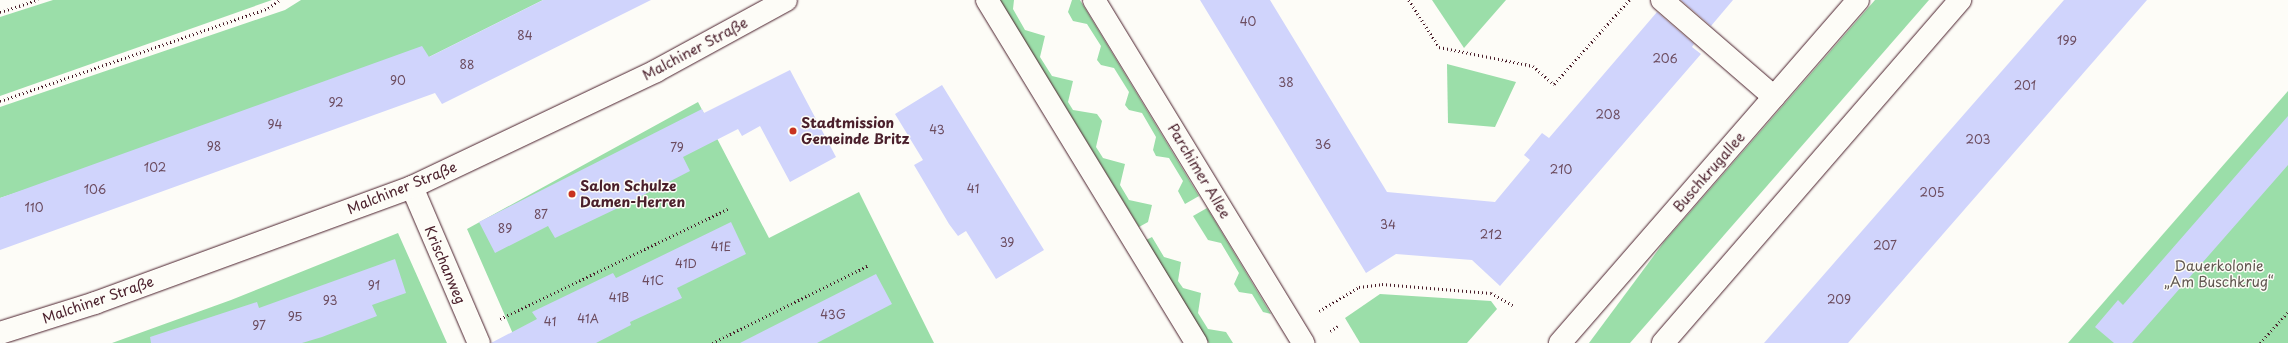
<!DOCTYPE html>
<html>
<head>
<meta charset="utf-8">
<style>
  body { margin:0 }
  #map { position:relative; width:2288px; height:343px; overflow:hidden; background:#fdfcf7; font-family:"Playpen Sans",sans-serif }
  div>[style] { position:absolute }
  .green>* { inset:0; background:#9bdea9 }
  .building>* { inset:0; background:#d0d4fc }
  .path>* { height:2.5px; margin-top:-1.25px; transform-origin:0; background:repeating-linear-gradient(90deg,#4a1f2b 0 1px,transparent 0 4px) }
  .roads { filter:drop-shadow(0 0 1px #4a1f2b) drop-shadow(0 0 1px #4a1f2b) }
  .minor>* { height:22px; margin:-11px; padding:0 11px; transform-origin:11px; border-radius:11px; background:#fdfcf7 }
  .major>* { height:22px; margin:-11px; padding:0 11px; transform-origin:11px; border-radius:11px; background:#fdfcf7 }
  .dots>* { width:11px; height:11px; translate:-50% -50%; box-sizing:border-box; border:2px solid #fdfcf7; border-radius:50% }
  span { translate:-50% -50%; white-space:nowrap; text-align:center; line-height:1.15; -webkit-text-stroke:3px #fdfcf7; paint-order:stroke }
  .number-label { font-size:12px; color:#6c4c5f }
  .number-label span { -webkit-text-stroke-width:0 }
  .street-label { font-size:14px; color:#4a1f2b }
  .poi-label { font-size:14px; color:#4a1f2b; font-weight:700 }
  .left { translate:0 -50%; text-align:left }
  .park-label { font-size:14px; color:#625851 }
</style>
</head>
<body>
<div id="map">
  <div class="green">
    <div style="clip-path:polygon(53px 0,272px 0,0 96px,0 17px)"></div>
    <div style="clip-path:polygon(301px 0,543px 0,429px 57px,0 198px,0 107px,285px 10px)"></div>
    <div style="clip-path:polygon(1000px 0,1014px 0,1013px 9px,1025px 30px,1045px 36px,1040px 57px,1052px 76px,1073px 81px,1068px 102px,1073px 110px,1097px 114px,1102px 121px,1096px 147px,1103px 158px,1125px 164px,1120px 185px,1129px 200px,1152px 205px,1148px 222px,1139px 227px)"></div>
    <div style="clip-path:polygon(1072px 0,1080px 0,1199px 196px,1185px 204px,1178px 191px,1183px 181px,1169px 158px,1156px 156px,1153px 150px,1156px 137px,1142px 113px,1129px 110px,1125px 105px,1129px 92px,1114px 68px,1101px 65px,1097px 60px,1101px 46px,1087px 24px,1073px 21px,1068px 12px)"></div>
    <div style="clip-path:polygon(1432px 0,1506px 0,1464px 48px)"></div>
    <div style="clip-path:polygon(1875px 0,1929px 0,1630px 343px,1589px 343px,1664px 242px)"></div>
    <div style="clip-path:polygon(1447px 64px,1516px 82px,1495px 127px,1448px 123px)"></div>
    <div style="clip-path:polygon(2288px 91px,2288px 343px,2068px 343px)"></div>
    <div style="clip-path:polygon(698px 102px,769px 238px,859px 192px,934px 343px,517px 343px,467px 229px)"></div>
    <div style="clip-path:polygon(1207px 208px,1271px 314px,1263px 312px,1252px 294px,1239px 292px,1234px 284px,1239px 273px,1221px 243px,1208px 240px,1193px 216px)"></div>
    <div style="clip-path:polygon(398px 233px,447px 343px,112px 343px,231px 300px)"></div>
    <div style="clip-path:polygon(1152px 237px,1164px 257px,1181px 262px,1178px 281px,1183px 288px,1201px 293px,1198px 313px,1208px 329px,1226px 332px,1233px 343px,1209px 343px,1146px 240px)"></div>
    <div style="clip-path:polygon(1380px 294px,1491px 301px,1497px 309px,1467px 343px,1360px 343px,1345px 318px)"></div>
  </div>
  <div class="building">
    <div style="clip-path:polygon(543px 0,651px 0,442px 104px,435px 93px,0 250px,0 198px,422px 46px,429px 57px)"></div>
    <div style="clip-path:polygon(1200px 0,1270px 0,1387px 192px,1495px 202px,1530px 160px,1524px 155px,1542px 133px,1549px 138px,1657px 12px,1694px 44px,1692px 47px,1701px 54px,1500px 286px,1472px 260px,1396px 254px,1366px 273px)"></div>
    <div style="clip-path:polygon(1681px 0,1733px 0,1711px 26px)"></div>
    <div style="clip-path:polygon(2064px 0,2147px 0,1848px 343px,1764px 343px)"></div>
    <div style="clip-path:polygon(790px 70px,836px 157px,790px 182px,760px 126px,742px 136px,738px 129px,683px 157px,690px 171px,620px 207px,555px 238px,548px 226px,495px 253px,479px 222px,702px 109px,704px 113px)"></div>
    <div style="clip-path:polygon(942px 85px,1044px 250px,996px 279px,966px 231px,958px 236px,949px 224px,914px 165px,923px 160px,895px 114px)"></div>
    <div style="clip-path:polygon(2288px 116px,2288px 165px,2132px 343px,2114px 343px,2095px 327px,2118px 300px,2123px 305px)"></div>
    <div style="clip-path:polygon(731px 222px,746px 254px,677px 288px,682px 298px,630px 322px,631px 325px,596px 343px,491px 343px,537px 319px,532px 312px,613px 273px,616px 278px)"></div>
    <div style="clip-path:polygon(395px 259px,406px 293px,372px 305px,377px 316px,322px 337px,302px 343px,151px 343px,150px 337px,257px 302px,259px 308px)"></div>
    <div style="clip-path:polygon(876px 274px,892px 304px,817px 343px,740px 343px)"></div>
  </div>
  <div class="path">
    <div style="left:1409px;top:0;width:56px;rotate:57.4deg"></div>
    <div style="left:1439px;top:47px;width:96px;rotate:11.4deg"></div>
    <div style="left:1533px;top:66px;width:28px;rotate:41deg"></div>
    <div style="left:1554px;top:84px;width:113px;rotate:-48.2deg"></div>
    <div style="left:0;top:12px;width:40px;rotate:-18deg"></div>
    <div style="left:0;top:101px;width:284px;rotate:-19.1deg"></div>
    <div style="left:268px;top:8px;width:14px;rotate:-34deg"></div>
    <div style="left:1319px;top:311px;width:47px;rotate:-31deg"></div>
    <div style="left:1359px;top:287px;width:23px;rotate:-7deg"></div>
    <div style="left:1382px;top:284px;width:109px;rotate:4.7deg"></div>
    <div style="left:1491px;top:293px;width:25px;rotate:29deg"></div>
    <div style="left:500px;top:319px;width:253px;rotate:-25.8deg"></div>
    <div style="left:1330px;top:331px;width:9px;rotate:-32deg"></div>
    <div style="left:712px;top:343px;width:175px;rotate:-26.4deg"></div>
    <div style="left:2260px;top:343px;width:42px;rotate:-47.9deg"></div>
  </div>
  <div class="roads">
    <div class="minor">
      <div style="left:987px;top:0;width:402px;rotate:58.6deg"></div>
      <div style="left:1094px;top:0;width:402px;rotate:58.6deg"></div>
      <div style="left:1662px;top:0;width:148px;rotate:40.9deg"></div>
      <div style="left:412px;top:187px;width:170px;rotate:66.8deg"></div>
      <div style="left:0;top:333px;width:100px;rotate:-17.5deg"></div>
      <div style="left:95px;top:303px;width:338px;rotate:-20.1deg"></div>
      <div style="left:412px;top:187px;width:270px;rotate:-25.4deg"></div>
      <div style="left:656px;top:71px;width:148px;rotate:-28.6deg"></div>
    </div>
    <div class="major">
      <div style="left:1560px;top:343px;width:454px;rotate:-49deg"></div>
      <div style="left:1663px;top:343px;width:454px;rotate:-49.1deg"></div>
    </div>
  </div>
  <div class="dots">
    <div style="left:793px;top:131px;background:#c8321e"></div>
    <div style="left:572px;top:194px;background:#c8321e"></div>
  </div>
  <div class="number-label">
    <span style="left:1248px;top:22px">40</span>
    <span style="left:525px;top:36px">84</span>
    <span style="left:2067px;top:41px">199</span>
    <span style="left:1665px;top:59px">206</span>
    <span style="left:467px;top:65px">88</span>
    <span style="left:398px;top:81px">90</span>
    <span style="left:1286px;top:83px">38</span>
    <span style="left:2025px;top:86px">201</span>
    <span style="left:336px;top:103px">92</span>
    <span style="left:1608px;top:115px">208</span>
    <span style="left:275px;top:125px">94</span>
    <span style="left:937px;top:130px">43</span>
    <span style="left:1978px;top:140px">203</span>
    <span style="left:1323px;top:145px">36</span>
    <span style="left:214px;top:147px">98</span>
    <span style="left:677px;top:148px">79</span>
    <span style="left:155px;top:168px">102</span>
    <span style="left:1561px;top:170px">210</span>
    <span style="left:973px;top:189px">41</span>
    <span style="left:95px;top:190px">106</span>
    <span style="left:1932px;top:193px">205</span>
    <span style="left:34px;top:208px">110</span>
    <span style="left:541px;top:215px">87</span>
    <span style="left:1388px;top:225px">34</span>
    <span style="left:505px;top:229px">89</span>
    <span style="left:1491px;top:235px">212</span>
    <span style="left:1007px;top:243px">39</span>
    <span style="left:1885px;top:246px">207</span>
    <span style="left:721px;top:247px">41E</span>
    <span style="left:686px;top:264px">41D</span>
    <span style="left:653px;top:281px">41C</span>
    <span style="left:374px;top:286px">91</span>
    <span style="left:619px;top:298px">41B</span>
    <span style="left:1839px;top:300px">209</span>
    <span style="left:330px;top:301px">93</span>
    <span style="left:833px;top:315px">43G</span>
    <span style="left:295px;top:317px">95</span>
    <span style="left:588px;top:319px">41A</span>
    <span style="left:550px;top:322px">41</span>
    <span style="left:259px;top:326px">97</span>
  </div>
  <div class="street-label">
    <span style="left:695px;top:49px;rotate:-28deg">Malchiner Straße</span>
    <span style="left:1199px;top:171px;rotate:59deg">Parchimer Allee</span>
    <span style="left:1709px;top:172px;rotate:-49deg">Buschkrugallee</span>
    <span style="left:402px;top:188px;rotate:-22deg">Malchiner Straße</span>
    <span style="left:445px;top:265px;rotate:67deg">Krischanweg</span>
    <span style="left:98px;top:300px;rotate:-19deg">Malchiner Straße</span>
  </div>
  <div class="poi-label">
    <span class="left" style="left:801px;top:131px">Stadtmission<br>Gemeinde Britz</span>
    <span class="left" style="left:580px;top:194px">Salon Schulze<br>Damen-Herren</span>
  </div>
  <div class="park-label">
    <span style="left:2219px;top:274px">Dauerkolonie<br>„Am Buschkrug“</span>
  </div>
</div>
</body>
</html>
